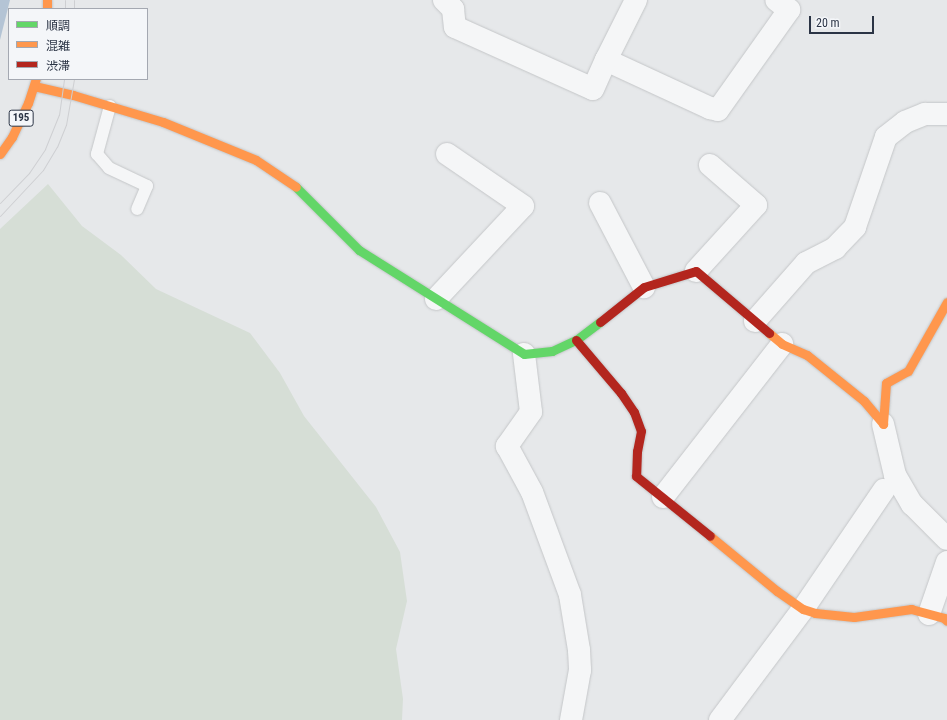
<!DOCTYPE html>
<html>
<head>
<meta charset="utf-8">
<style>
  body { margin:0 }
  #map { position:relative; width:947px; height:720px; overflow:hidden; background:#e6e8ea; font-family:"Roboto Condensed","Noto Sans JP",sans-serif }
  div>[style] { position:absolute }
  .green>* { inset:0; background:#d6ded6 }
  .water>* { inset:0; background:#b4c4d5 }
  .roads { filter:drop-shadow(0 0 1px #c4c6c8) drop-shadow(0 0 1px #c4c6c8) }
  .lane>* { height:12px; margin:-6px; padding:0 6px; transform-origin:6px; border-radius:6px; background:#f5f6f7 }
  .street>* { height:22px; margin:-11px; padding:0 11px; transform-origin:11px; border-radius:11px; background:#f5f6f7 }
  .fast>* { height:9px; margin:-4.5px; padding:0 4.5px; transform-origin:4.5px; border-radius:4.5px; background:#63d668 }
  .slow>* { height:9px; margin:-4.5px; padding:0 4.5px; transform-origin:4.5px; border-radius:4.5px; background:#ff974d }
  .jam>* { height:9px; margin:-4.5px; padding:0 4.5px; transform-origin:4.5px; border-radius:4.5px; background:#b3261e }
  .tram>* { height:1px; margin:-0.5px; padding:0 0.5px; transform-origin:0.5px; border-radius:0.5px; background:#cecfd2 }
  span { translate:-50% -50%; white-space:nowrap; text-align:center; line-height:1.15; -webkit-text-stroke:3px #f4f6f9; paint-order:stroke }
  .shield-label span { padding:1px 3px; background:#f4f6f9; border:1px solid; border-radius:3px; -webkit-text-stroke-width:0 }
  .shield-label { font-size:11px; color:#2b3445; font-weight:700 }
  .legend { position:absolute; left:8px; top:8px; width:140px; height:72px; box-sizing:border-box; background:#f4f6f9; border:1px solid #a4a8b1; margin:0; padding:5px 7px; list-style:none; font-size:12px; color:#2b3445 }
  .legend li { display:flex; align-items:center; gap:8px; height:20px }
  .legend b { width:20px; border:1px solid #a4a8b1 }
  .scale { position:absolute; left:809px; top:16px; width:65px; height:18px; box-sizing:border-box; border:2px solid #2b3445; border-top:0; padding-left:5px; font-size:12px; line-height:14px; white-space:nowrap; color:#2b3445; -webkit-text-stroke:3px #f4f6f9; paint-order:stroke }
</style>
</head>
<body>
<div id="map">
  <div class="green">
    <div style="clip-path:polygon(48px 184px,82px 226px,121px 255px,156px 289px,250px 333px,280px 373px,304px 416px,376px 507px,400px 552px,407px 601px,396px 649px,403px 699px,402px 720px,0 720px,0 229px)"></div>
  </div>
  <div class="water">
    <div style="clip-path:polygon(0 0,10px 0,0 40px)"></div>
  </div>
  <div class="roads">
    <div class="lane">
      <div style="left:110px;top:106px;width:50px;rotate:105.2deg"></div>
      <div style="left:97px;top:154px;width:18px;rotate:49deg"></div>
      <div style="left:109px;top:168px;width:42px;rotate:25.3deg"></div>
      <div style="left:147px;top:186px;width:25px;rotate:113deg"></div>
    </div>
    <div class="street">
      <div style="left:444px;top:0;width:13px;rotate:45deg"></div>
      <div style="left:453px;top:9px;width:18px;rotate:84deg"></div>
      <div style="left:455px;top:27px;width:151px;rotate:24.2deg"></div>
      <div style="left:593px;top:89px;width:32px;rotate:-66deg"></div>
      <div style="left:606px;top:60px;width:115px;rotate:24.8deg"></div>
      <div style="left:710px;top:108px;width:8px;rotate:14deg"></div>
      <div style="left:718px;top:110px;width:123px;rotate:-54.6deg"></div>
      <div style="left:789px;top:10px;width:16px;rotate:-142deg"></div>
      <div style="left:606px;top:60px;width:67px;rotate:-63.4deg"></div>
      <div style="left:600px;top:203px;width:95px;rotate:62.4deg"></div>
      <div style="left:696px;top:271px;width:89px;rotate:-47.7deg"></div>
      <div style="left:756px;top:205px;width:61px;rotate:-139deg"></div>
      <div style="left:436px;top:299px;width:127px;rotate:-46.9deg"></div>
      <div style="left:523px;top:206px;width:92px;rotate:-145.6deg"></div>
      <div style="left:755px;top:321px;width:77px;rotate:-48.7deg"></div>
      <div style="left:806px;top:263px;width:33px;rotate:-27deg"></div>
      <div style="left:835px;top:248px;width:29px;rotate:-46deg"></div>
      <div style="left:855px;top:227px;width:95px;rotate:-71deg"></div>
      <div style="left:886px;top:137px;width:24px;rotate:-38deg"></div>
      <div style="left:905px;top:122px;width:22px;rotate:-22deg"></div>
      <div style="left:925px;top:114px;width:22px"></div>
      <div style="left:524px;top:354px;width:58px;rotate:83.1deg"></div>
      <div style="left:531px;top:412px;width:42px;rotate:125.2deg"></div>
      <div style="left:507px;top:446px;width:52px;rotate:61.5deg"></div>
      <div style="left:532px;top:492px;width:110px;rotate:69.7deg"></div>
      <div style="left:570px;top:595px;width:56px;rotate:80.7deg"></div>
      <div style="left:579px;top:650px;width:20px;rotate:87deg"></div>
      <div style="left:580px;top:670px;width:51px;rotate:100.2deg"></div>
      <div style="left:883px;top:424px;width:52px;rotate:76.8deg"></div>
      <div style="left:895px;top:475px;width:34px;rotate:60deg"></div>
      <div style="left:912px;top:504px;width:49px;rotate:45deg"></div>
      <div style="left:663px;top:497px;width:194px;rotate:-52.1deg"></div>
      <div style="left:929px;top:614px;width:55px;rotate:-70.9deg"></div>
      <div style="left:720px;top:720px;width:139px;rotate:-53.2deg"></div>
      <div style="left:803px;top:609px;width:144px;rotate:-55.8deg"></div>
    </div>
    <div class="fast">
      <div style="left:296px;top:187px;width:89px;rotate:45deg"></div>
      <div style="left:359px;top:250px;width:195px;rotate:32.2deg"></div>
      <div style="left:524px;top:354px;width:28px;rotate:-6deg"></div>
      <div style="left:552px;top:351px;width:26px;rotate:-25deg"></div>
      <div style="left:576px;top:340px;width:30px;rotate:-37deg"></div>
    </div>
    <div class="slow">
      <div style="left:47px;top:0;width:9px;rotate:90deg"></div>
      <div style="left:34px;top:86px;width:40px;rotate:13deg"></div>
      <div style="left:73px;top:95px;width:94px;rotate:16.7deg"></div>
      <div style="left:163px;top:122px;width:100px;rotate:22.2deg"></div>
      <div style="left:256px;top:160px;width:48px;rotate:34deg"></div>
      <div style="left:0;top:154px;width:21px;rotate:-55deg"></div>
      <div style="left:12px;top:137px;width:38px;rotate:-65deg"></div>
      <div style="left:28px;top:103px;width:25px;rotate:-72deg"></div>
      <div style="left:769px;top:333px;width:17px;rotate:40deg"></div>
      <div style="left:782px;top:344px;width:27px;rotate:24deg"></div>
      <div style="left:807px;top:355px;width:73px;rotate:38.9deg"></div>
      <div style="left:864px;top:401px;width:30px;rotate:50deg"></div>
      <div style="left:883px;top:424px;width:41px;rotate:-85.8deg"></div>
      <div style="left:886px;top:383px;width:25px;rotate:-29deg"></div>
      <div style="left:908px;top:371px;width:79px;rotate:-60.5deg"></div>
      <div style="left:710px;top:536px;width:87px;rotate:39.4deg"></div>
      <div style="left:777px;top:591px;width:32px;rotate:35deg"></div>
      <div style="left:803px;top:609px;width:13px;rotate:18deg"></div>
      <div style="left:815px;top:613px;width:39px;rotate:6deg"></div>
      <div style="left:854px;top:617px;width:58px;rotate:-8deg"></div>
      <div style="left:911px;top:609px;width:34px;rotate:15deg"></div>
      <div style="left:944px;top:618px;width:4px;rotate:45deg"></div>
    </div>
    <div class="jam">
      <div style="left:600px;top:322px;width:56px;rotate:-38.5deg"></div>
      <div style="left:644px;top:287px;width:54px;rotate:-17.1deg"></div>
      <div style="left:696px;top:271px;width:96px;rotate:40.3deg"></div>
      <div style="left:576px;top:340px;width:70px;rotate:49.7deg"></div>
      <div style="left:621px;top:393px;width:23px;rotate:56deg"></div>
      <div style="left:634px;top:412px;width:20px;rotate:70deg"></div>
      <div style="left:641px;top:431px;width:20px;rotate:101deg"></div>
      <div style="left:637px;top:451px;width:25px;rotate:92deg"></div>
      <div style="left:636px;top:476px;width:95px;rotate:39deg"></div>
    </div>
  </div>
  <div class="tram">
    <div style="left:65px;top:0;width:9px;rotate:90deg"></div>
    <div style="left:74px;top:0;width:9px;rotate:90deg"></div>
    <div style="left:0;top:203px;width:42px;rotate:-46deg"></div>
    <div style="left:29px;top:173px;width:29px;rotate:-56deg"></div>
    <div style="left:45px;top:149px;width:37px;rotate:-68deg"></div>
    <div style="left:59px;top:115px;width:36px;rotate:-82deg"></div>
    <div style="left:0;top:216px;width:63px;rotate:-46.9deg"></div>
    <div style="left:43px;top:170px;width:27px;rotate:-59deg"></div>
    <div style="left:57px;top:147px;width:24px;rotate:-68deg"></div>
    <div style="left:66px;top:125px;width:47px;rotate:-80.1deg"></div>
  </div>
  <div class="shield-label">
    <span style="left:21px;top:118px">195</span>
  </div>
  <ul class="legend">
  <li><b style="height:5px;background:#63d668"></b>順調</li>
  <li><b style="height:5px;background:#ff974d"></b>混雑</li>
  <li><b style="height:5px;background:#b3261e"></b>渋滞</li>
  </ul>
  <div class="scale">20 m</div>
</div>
</body>
</html>
